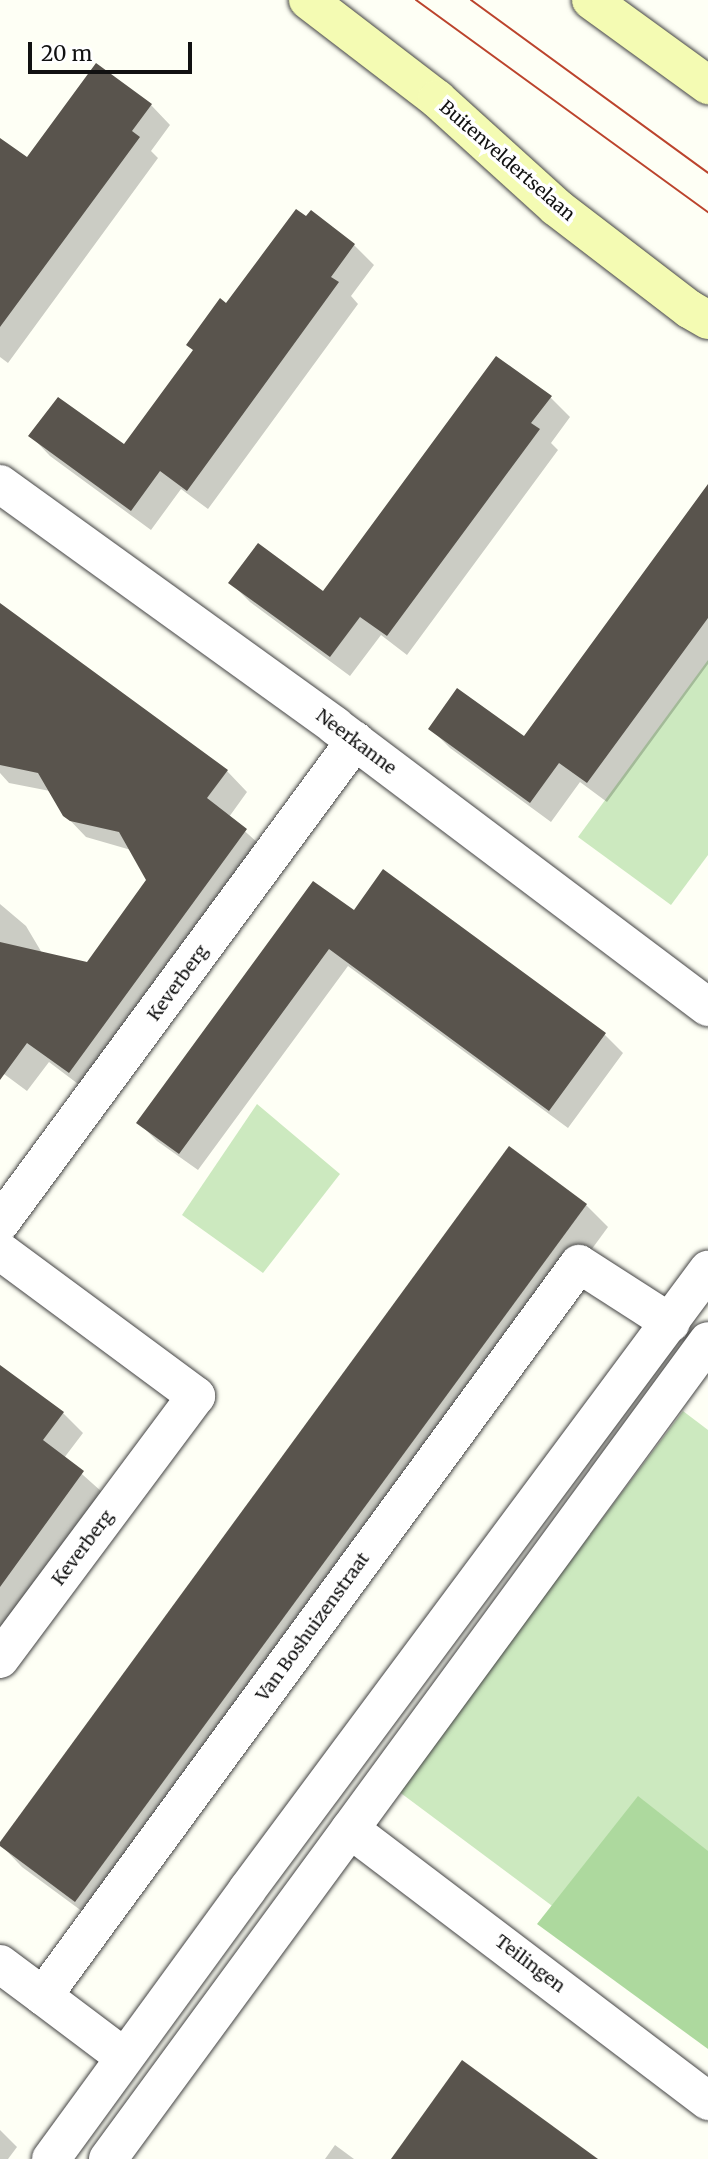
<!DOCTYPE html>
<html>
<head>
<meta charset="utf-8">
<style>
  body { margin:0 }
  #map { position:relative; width:708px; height:2159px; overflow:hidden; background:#fefff5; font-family:Merriweather,serif }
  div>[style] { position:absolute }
  .green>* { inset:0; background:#cce9bf }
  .forest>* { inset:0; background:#add99e }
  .shadow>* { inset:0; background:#0003 }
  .building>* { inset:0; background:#59544d }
  .roads { filter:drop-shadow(0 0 2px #444) drop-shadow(0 0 2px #444) }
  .minor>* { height:38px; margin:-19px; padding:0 19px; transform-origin:19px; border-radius:19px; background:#fff }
  .tertiary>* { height:38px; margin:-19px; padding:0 19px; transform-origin:19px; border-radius:19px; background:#fff }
  .secondary>* { height:38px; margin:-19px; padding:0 19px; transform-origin:19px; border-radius:19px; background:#f4fbb3 }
  .tram>* { height:2px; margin:-1px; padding:0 1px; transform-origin:1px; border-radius:1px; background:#bc442d }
  span { translate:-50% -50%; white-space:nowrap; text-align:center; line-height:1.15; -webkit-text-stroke:7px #fff; paint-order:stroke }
  .street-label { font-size:18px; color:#111 }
  .scale { position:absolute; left:28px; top:42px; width:164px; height:32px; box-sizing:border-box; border:4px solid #111; border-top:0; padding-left:9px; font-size:21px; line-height:24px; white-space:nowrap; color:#111; -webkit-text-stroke:5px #fff; paint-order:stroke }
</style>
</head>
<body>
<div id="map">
  <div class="green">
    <div style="clip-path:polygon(708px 660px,708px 855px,671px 905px,578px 837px)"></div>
    <div style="clip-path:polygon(257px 1104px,340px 1174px,263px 1273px,182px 1215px)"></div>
    <div style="clip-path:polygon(683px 1411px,708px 1430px,708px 2022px,398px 1791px)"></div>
  </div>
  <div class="forest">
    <div style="clip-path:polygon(638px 1796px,708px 1851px,708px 2049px,537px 1924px)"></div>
  </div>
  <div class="shadow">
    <div style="clip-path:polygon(151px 105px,170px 125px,151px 151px,158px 158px,8px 363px,0 357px,0 164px,27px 160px)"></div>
    <div style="clip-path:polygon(306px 219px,354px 245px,374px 265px,351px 296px,358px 304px,208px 509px,181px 489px,151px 530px,50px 456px,31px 436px,124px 446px,227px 306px)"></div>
    <div style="clip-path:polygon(550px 397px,570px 417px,551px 443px,558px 450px,407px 655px,381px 635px,350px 676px,250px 602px,231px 583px,324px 594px)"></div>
    <div style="clip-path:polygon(708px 512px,708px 664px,607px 802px,580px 782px,551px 822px,450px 748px,430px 728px,524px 738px)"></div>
    <div style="clip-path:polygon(0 606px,227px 771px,247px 792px,229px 817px,267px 851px,90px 1093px,49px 1062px,27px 1091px,0 1071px,0 904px,26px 926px,42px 953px,88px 964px,149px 880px,131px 850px,86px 837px,65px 815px,50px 791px,9px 783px,0 773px)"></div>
    <div style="clip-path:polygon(384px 872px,605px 1035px,623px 1053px,568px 1128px,348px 966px,198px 1170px,157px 1141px,139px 1123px,354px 913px)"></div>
    <div style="clip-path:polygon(586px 1205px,608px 1227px,98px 1923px,22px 1867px,0 1844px)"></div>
    <div style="clip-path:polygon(0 1367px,63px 1413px,83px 1433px,64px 1458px,102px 1492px,0 1632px)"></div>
    <div style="clip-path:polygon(0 2130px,17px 2147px,8px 2159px,0 2159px)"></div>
    <div style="clip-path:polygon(335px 2145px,354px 2159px,325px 2159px)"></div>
  </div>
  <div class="building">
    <div style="clip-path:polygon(96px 63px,152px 104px,132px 131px,140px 137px,0 327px,0 138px,27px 157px)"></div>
    <div style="clip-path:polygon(296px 209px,306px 216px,311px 210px,355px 244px,331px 277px,339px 282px,187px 491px,160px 471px,131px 511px,28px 436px,58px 397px,124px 444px,193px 350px,186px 345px,220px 298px,226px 303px)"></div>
    <div style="clip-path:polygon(496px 356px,552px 396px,531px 423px,540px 429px,387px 636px,360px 617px,330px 657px,228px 583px,258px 543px,323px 591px)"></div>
    <div style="clip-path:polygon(708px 484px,708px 618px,587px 783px,559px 763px,530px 803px,428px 729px,457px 688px,524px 736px)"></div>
    <div style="clip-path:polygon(0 603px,228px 770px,207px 798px,247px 829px,69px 1073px,27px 1043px,0 1080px,0 942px,87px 962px,146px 880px,119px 832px,70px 821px,63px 816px,38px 773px,0 765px)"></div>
    <div style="clip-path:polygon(383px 869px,606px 1033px,549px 1111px,329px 949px,179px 1154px,136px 1123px,313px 881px,354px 910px)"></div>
    <div style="clip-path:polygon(509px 1146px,587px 1204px,75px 1902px,0 1846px,0 1842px)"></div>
    <div style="clip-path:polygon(0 1365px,64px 1412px,43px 1440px,84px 1471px,0 1587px)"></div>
    <div style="clip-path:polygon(462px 2060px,598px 2159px,391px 2159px)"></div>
  </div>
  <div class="roads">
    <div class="minor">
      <div style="left:0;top:484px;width:413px;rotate:35.8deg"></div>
      <div style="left:335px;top:726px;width:467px;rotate:37deg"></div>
      <div style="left:0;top:1223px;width:599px;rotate:-53.63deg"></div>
      <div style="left:0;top:1251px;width:244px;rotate:36.5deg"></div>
      <div style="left:196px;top:1396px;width:328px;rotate:126.7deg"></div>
      <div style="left:350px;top:1829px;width:450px;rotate:37.2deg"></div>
      <div style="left:0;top:1964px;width:54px;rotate:36.7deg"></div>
      <div style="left:124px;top:2057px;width:101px;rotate:-143deg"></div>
      <div style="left:43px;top:1996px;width:907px;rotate:-53.79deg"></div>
      <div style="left:579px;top:1264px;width:109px;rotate:32.7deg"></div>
    </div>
    <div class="tertiary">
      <div style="left:51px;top:2159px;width:333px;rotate:-53.9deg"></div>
      <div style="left:247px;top:1890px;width:773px;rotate:-53.37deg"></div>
      <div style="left:108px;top:2159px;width:1014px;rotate:-53.74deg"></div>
    </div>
    <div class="secondary">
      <div style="left:308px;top:0;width:163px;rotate:37.5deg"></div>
      <div style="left:437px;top:99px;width:161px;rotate:42.2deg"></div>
      <div style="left:556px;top:207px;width:168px;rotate:37.5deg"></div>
      <div style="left:689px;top:309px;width:22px;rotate:30deg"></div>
      <div style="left:591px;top:0;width:145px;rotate:36deg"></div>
    </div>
  </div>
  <div class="tram">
    <div style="left:416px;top:0;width:361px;rotate:36deg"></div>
    <div style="left:471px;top:0;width:293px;rotate:36.1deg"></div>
  </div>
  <div class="street-label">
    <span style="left:507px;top:161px;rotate:41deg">Buitenveldertselaan</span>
    <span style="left:356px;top:742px;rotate:37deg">Neerkanne</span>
    <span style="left:178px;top:983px;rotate:-54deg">Keverberg</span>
    <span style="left:83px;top:1548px;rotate:-53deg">Keverberg</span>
    <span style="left:313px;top:1627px;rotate:-54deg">Van Boshuizenstraat</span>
    <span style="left:530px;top:1964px;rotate:37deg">Teilingen</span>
  </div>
  <div class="scale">20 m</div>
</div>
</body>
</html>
